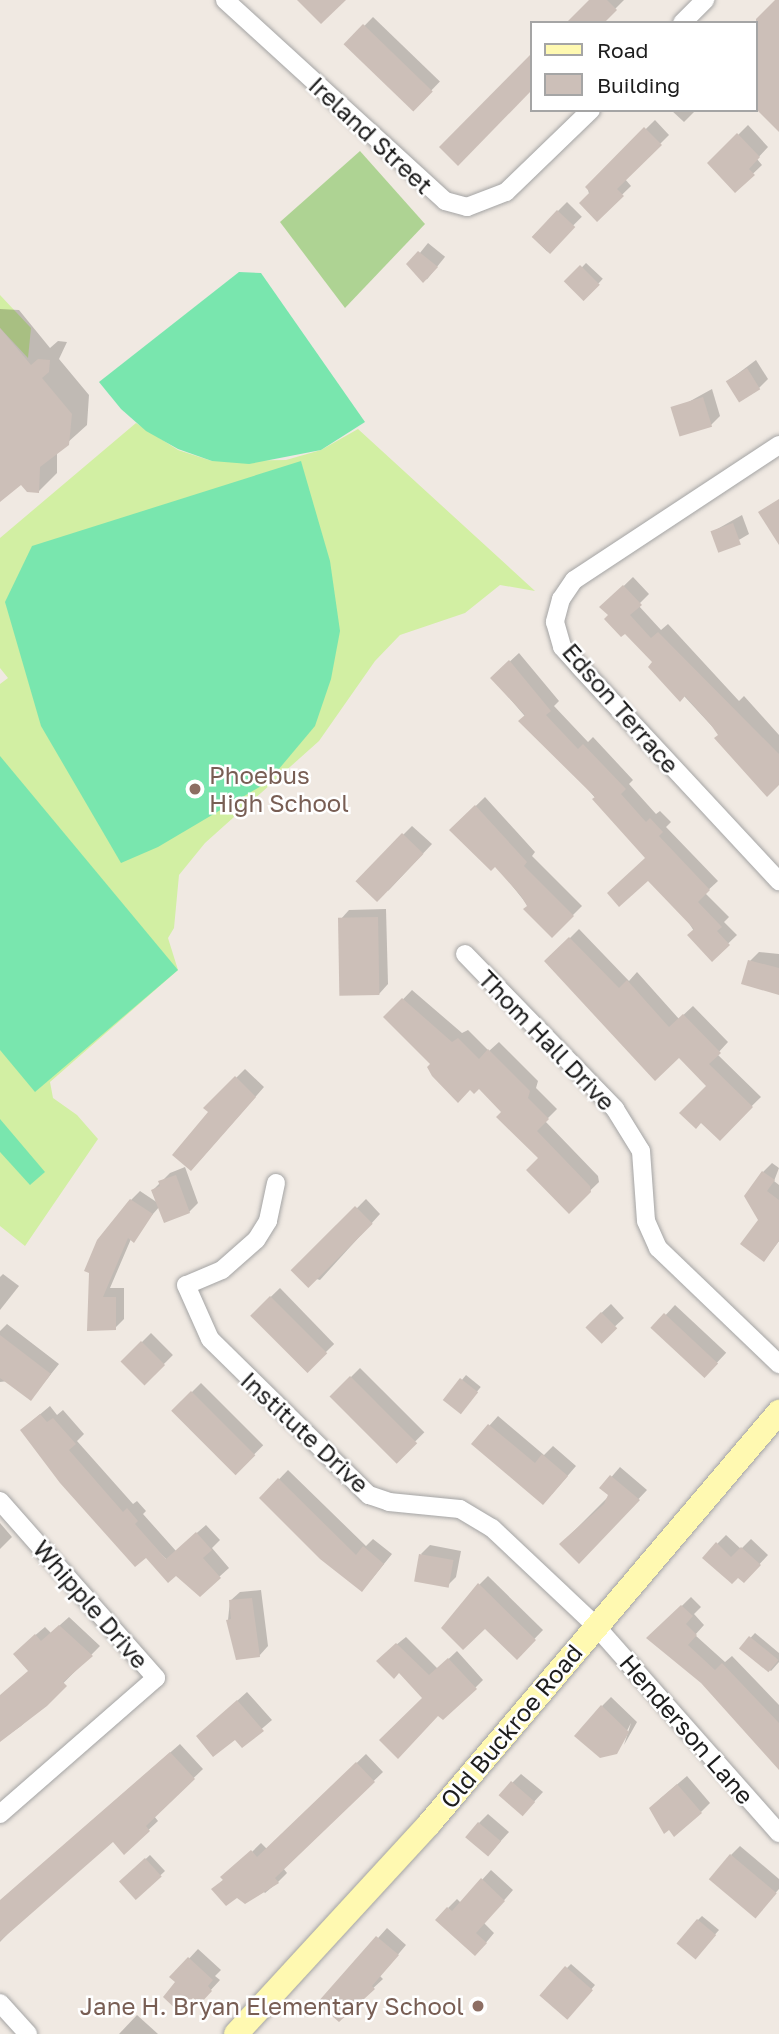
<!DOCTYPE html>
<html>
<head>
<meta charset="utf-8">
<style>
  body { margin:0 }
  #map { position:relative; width:779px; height:2034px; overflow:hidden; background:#f0e9e2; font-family:"Golos Text",sans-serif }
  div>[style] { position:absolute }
  .grass>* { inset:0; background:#d2efa3 }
  .forest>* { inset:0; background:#aed393 }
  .pitch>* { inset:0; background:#79e6ae }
  .shadow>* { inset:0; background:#0003; transform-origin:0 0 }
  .building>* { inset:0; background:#ccbfb8; transform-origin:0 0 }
  .roads { filter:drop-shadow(0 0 2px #a4a4a4) drop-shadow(0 0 2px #a4a4a4) }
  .street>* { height:18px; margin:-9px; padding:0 9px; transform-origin:9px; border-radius:9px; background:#fff }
  .secondary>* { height:24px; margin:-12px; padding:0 12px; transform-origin:12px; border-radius:12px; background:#fff9b1 }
  .dots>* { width:19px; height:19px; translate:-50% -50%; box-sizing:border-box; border:4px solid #fff; border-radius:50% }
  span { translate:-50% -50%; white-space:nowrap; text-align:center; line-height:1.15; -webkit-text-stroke:5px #fff; paint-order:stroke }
  .street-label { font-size:24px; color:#1d1d1d }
  .education-label { font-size:24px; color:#785e54 }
  .left { translate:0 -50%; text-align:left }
  .right { translate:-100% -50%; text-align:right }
  .legend { position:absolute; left:530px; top:21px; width:228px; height:91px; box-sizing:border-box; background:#fff; border:2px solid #a5a5a5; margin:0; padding:9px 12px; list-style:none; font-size:21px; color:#1d1d1d }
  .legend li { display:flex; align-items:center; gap:14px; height:35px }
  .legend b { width:35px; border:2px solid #a5a5a5 }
</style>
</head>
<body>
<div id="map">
  <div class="grass">
    <div style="clip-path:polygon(0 295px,31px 328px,28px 358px,0 328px)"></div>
    <div style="clip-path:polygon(136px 423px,178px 450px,212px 461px,286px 460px,321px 450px,358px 429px,535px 591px,500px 585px,465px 613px,400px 635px,375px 661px,319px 741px,205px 843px,179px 875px,174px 928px,168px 938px,178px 970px,50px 1082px,53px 1098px,77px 1115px,98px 1139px,25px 1246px,0 1226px,0 684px,8px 678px,0 668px,0 538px)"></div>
  </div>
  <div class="forest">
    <div style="clip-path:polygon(360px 151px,425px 224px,345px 308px,280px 222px)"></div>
  </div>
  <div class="pitch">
    <div style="clip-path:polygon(239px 272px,261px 273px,365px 422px,321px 450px,249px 464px,212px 461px,178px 449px,146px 431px,121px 409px,99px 382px)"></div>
    <div style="clip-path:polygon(301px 461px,330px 561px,340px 631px,331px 679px,315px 726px,268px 782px,158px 847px,121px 863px,41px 726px,5px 602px,32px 546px)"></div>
    <div style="clip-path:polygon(0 756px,178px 970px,35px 1092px,0 1050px)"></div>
    <div style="clip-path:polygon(0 1119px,45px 1172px,30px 1185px,0 1152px)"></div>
  </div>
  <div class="shadow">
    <div style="clip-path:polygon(591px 0,624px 0,601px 23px)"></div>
    <div style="left:373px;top:17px;width:93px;height:38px;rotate:44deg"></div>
    <div style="clip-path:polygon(671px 110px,696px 110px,684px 122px)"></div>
    <div style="clip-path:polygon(655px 120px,669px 135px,625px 179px,631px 186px,597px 219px,587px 187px)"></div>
    <div style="clip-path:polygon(748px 125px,768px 147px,757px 159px,762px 165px,735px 191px,710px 163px)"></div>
    <div style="left:567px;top:202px;width:21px;height:49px;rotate:45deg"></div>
    <div style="left:428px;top:243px;width:22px;height:29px;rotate:39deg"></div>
    <div style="left:586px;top:263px;width:23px;height:28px;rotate:43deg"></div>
    <div style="clip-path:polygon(0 309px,19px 310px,50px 348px,58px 341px,67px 342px,59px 359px,89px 395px,87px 425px,57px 452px,57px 473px,39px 491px,21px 483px,0 500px)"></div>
    <div style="clip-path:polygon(756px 360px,768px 379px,759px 388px,728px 381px)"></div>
    <div style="clip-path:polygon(712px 389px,720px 416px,711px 425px,674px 410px)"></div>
    <div style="clip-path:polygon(742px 515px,749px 534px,720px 551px,712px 532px)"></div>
    <div style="clip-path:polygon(633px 577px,649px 594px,638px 605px,661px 630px,668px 624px,739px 701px,744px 696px,779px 735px,779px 783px,720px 735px,602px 607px)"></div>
    <div style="clip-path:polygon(519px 653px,559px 701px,554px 706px,588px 742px,593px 737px,633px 780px,629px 784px,656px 814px,660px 811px,671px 822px,666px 827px,718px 881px,705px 893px,729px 917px,724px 922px,737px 935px,712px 959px,647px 858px,492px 678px)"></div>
    <div style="clip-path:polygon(485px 797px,535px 852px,532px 856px,582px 906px,552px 936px,495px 864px,451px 830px)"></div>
    <div style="clip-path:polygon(412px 826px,432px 844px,388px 891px,403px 835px)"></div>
    <div style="clip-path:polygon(386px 909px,388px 984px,379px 994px,340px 920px,349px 910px)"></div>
    <div style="clip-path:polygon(579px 929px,629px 981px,637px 972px,679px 1019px,693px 1006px,728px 1042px,717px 1054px,761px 1097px,719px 1138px,708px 1086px,679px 1055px,547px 961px)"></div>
    <div style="clip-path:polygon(759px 952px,779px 954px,779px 991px,750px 961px)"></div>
    <div style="clip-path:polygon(412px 990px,462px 1033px,468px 1030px,489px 1051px,499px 1042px,538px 1081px,536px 1088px,557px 1109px,545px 1121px,598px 1176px,599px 1182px,569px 1211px,540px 1158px,503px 1112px,479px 1087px,432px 1064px,386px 1017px)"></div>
    <div style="clip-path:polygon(245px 1069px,264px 1087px,200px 1160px,210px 1112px,206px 1108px)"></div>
    <div style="clip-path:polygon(772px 1163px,779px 1168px,774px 1181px,779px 1185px,779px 1241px,764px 1260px,763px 1172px)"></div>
    <div style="clip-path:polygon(185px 1167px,198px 1203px,189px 1212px,160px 1206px,131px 1239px,110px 1288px,124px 1288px,124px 1319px,115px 1328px,89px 1329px,131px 1200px,140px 1191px,158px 1203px,153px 1190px,170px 1173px)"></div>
    <div style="clip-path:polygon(366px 1199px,380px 1214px,320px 1280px,294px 1272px)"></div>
    <div style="clip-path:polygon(3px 1274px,19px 1286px,0 1310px,0 1277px)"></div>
    <div style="left:280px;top:1288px;width:78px;height:39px;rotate:46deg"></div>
    <div style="left:611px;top:1304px;width:19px;height:33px;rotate:47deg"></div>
    <div style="left:675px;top:1305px;width:70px;height:32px;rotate:43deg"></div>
    <div style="clip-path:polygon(7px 1324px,59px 1364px,31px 1399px,8px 1381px,0 1382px,0 1331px)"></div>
    <div style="left:151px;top:1333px;width:31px;height:40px;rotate:45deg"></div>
    <div style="left:360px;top:1368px;width:91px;height:40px;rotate:45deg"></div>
    <div style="left:466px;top:1375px;width:19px;height:32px;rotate:39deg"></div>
    <div style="left:201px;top:1383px;width:88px;height:40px;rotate:45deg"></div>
    <div style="clip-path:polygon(50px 1406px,57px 1415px,63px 1410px,84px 1434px,77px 1441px,133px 1504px,137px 1501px,146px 1511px,143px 1514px,176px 1551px,206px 1525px,220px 1540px,212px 1548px,229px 1568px,200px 1594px,32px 1421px)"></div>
    <div style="clip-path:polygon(498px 1416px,544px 1455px,553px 1446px,576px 1466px,552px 1494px,473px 1444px)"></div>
    <div style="clip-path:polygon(620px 1467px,647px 1490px,579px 1562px,561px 1544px,610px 1495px,602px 1488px)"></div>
    <div style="clip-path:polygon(288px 1470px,366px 1546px,373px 1539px,392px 1554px,371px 1580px,261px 1498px)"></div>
    <div style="clip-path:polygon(0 1523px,12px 1537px,0 1549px)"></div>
    <div style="clip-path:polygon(726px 1535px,741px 1549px,751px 1539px,768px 1555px,744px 1581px,717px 1544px)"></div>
    <div style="clip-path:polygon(430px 1545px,461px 1551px,456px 1577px,447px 1586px,421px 1554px)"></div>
    <div style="clip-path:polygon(488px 1576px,543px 1630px,516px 1658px,479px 1585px)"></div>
    <div style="clip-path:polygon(261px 1590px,268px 1646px,259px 1656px,228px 1620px,230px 1601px,240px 1592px)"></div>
    <div style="clip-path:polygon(691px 1597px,701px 1607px,694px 1614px,704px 1625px,695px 1635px,725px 1662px,732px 1656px,779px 1705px,779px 1762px,702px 1682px,649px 1638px)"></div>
    <div style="clip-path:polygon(69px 1617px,100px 1646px,21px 1726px,1px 1740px,0 1701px,32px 1669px,26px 1643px,45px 1627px,51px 1633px)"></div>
    <div style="clip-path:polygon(755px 1633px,779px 1653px,779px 1662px,771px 1671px,742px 1647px)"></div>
    <div style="clip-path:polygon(406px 1637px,438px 1669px,457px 1651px,483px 1680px,475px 1688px,424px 1698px,386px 1653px)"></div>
    <div style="clip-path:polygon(247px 1692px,272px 1720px,242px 1746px,236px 1737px,208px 1727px)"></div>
    <div style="clip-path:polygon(611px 1697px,637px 1722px,624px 1745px,631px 1723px,616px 1752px,602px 1706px)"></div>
    <div style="clip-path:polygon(180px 1744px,203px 1769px,154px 1816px,158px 1821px,125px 1852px,113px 1839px,33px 1907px,0 1942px,0 1901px)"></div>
    <div style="clip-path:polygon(366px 1754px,383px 1772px,283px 1868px,287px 1873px,278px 1882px,265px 1893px,261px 1889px,214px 1889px,261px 1843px,267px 1849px)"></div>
    <div style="clip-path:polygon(521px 1774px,543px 1792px,531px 1805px,512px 1783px)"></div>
    <div style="clip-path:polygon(687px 1776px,710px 1803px,701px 1812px,660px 1799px)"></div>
    <div style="clip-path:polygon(488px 1814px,509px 1832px,489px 1854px,479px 1823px)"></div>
    <div style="clip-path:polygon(740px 1846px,779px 1879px,779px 1889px,764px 1906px,731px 1855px)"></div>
    <div style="left:150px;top:1855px;width:22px;height:40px;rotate:47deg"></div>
    <div style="clip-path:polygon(491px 1870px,513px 1890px,484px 1923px,494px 1933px,484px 1945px,448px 1908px,457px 1899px,461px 1903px)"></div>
    <div style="clip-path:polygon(702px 1916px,719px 1930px,699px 1953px,698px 1920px)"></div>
    <div style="clip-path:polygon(387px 1928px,406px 1945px,380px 1976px,383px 1979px,339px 2020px,320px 2003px)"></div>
    <div style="clip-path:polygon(198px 1949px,221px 1970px,215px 1976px,220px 1980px,209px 1992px,194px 1996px,172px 1977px)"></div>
    <div style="clip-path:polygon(571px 1964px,595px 1985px,571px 2013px,567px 1968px)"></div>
    <div style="clip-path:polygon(137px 2015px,158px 2034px,119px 2034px)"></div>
  </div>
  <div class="building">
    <div style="clip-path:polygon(297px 0,346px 0,321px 24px)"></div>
    <div style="clip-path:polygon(589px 0,607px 0,617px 10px,604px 23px,566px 23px)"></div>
    <div style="clip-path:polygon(775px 0,779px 0,779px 132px,756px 109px,756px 19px)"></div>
    <div style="left:363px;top:24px;width:97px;height:28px;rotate:44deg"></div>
    <div style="clip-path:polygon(532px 53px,532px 90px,458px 166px,439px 147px)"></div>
    <div style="clip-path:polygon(644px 127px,662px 145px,617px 189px,624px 196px,597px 222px,579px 203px,590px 192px,585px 187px)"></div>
    <div style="clip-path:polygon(737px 133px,760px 157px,749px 169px,755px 175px,735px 193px,707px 163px)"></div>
    <div style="left:557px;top:210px;width:25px;height:37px;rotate:43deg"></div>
    <div style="clip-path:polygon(418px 251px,438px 267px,423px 283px,406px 264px)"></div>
    <div style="left:580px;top:265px;width:28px;height:23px;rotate:45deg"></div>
    <div style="clip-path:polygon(0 328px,31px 365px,38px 359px,50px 360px,49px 372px,42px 378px,72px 414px,69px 445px,40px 467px,39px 493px,27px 492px,21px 485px,0 502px)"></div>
    <div style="left:747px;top:368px;width:25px;height:25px;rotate:58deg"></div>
    <div style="left:703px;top:397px;width:31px;height:34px;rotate:73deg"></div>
    <div style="clip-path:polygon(779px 499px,779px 545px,758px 512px)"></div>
    <div style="left:733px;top:523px;width:23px;height:24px;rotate:70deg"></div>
    <div style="clip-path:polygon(623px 585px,642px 605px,630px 615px,651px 638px,658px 632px,779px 754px,779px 785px,767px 797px,714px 738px,718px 735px,711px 725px,685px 696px,680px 702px,648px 667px,652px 662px,625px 634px,621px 637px,604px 619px,608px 615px,599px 607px)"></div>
    <div style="clip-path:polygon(509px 660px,551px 711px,546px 715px,578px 749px,583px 744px,626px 789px,621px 794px,646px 822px,650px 818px,663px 832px,659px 836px,710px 890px,698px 902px,722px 927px,717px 931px,730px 945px,712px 962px,687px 935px,694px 929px,648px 881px,619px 907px,607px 893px,645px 858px,592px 799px,595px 797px,518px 721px,525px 715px,490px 678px)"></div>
    <div style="clip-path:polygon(475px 805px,527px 862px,524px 866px,574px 916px,552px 938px,523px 909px,527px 906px,521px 896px,495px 867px,491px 871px,449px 830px)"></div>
    <div style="left:402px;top:833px;width:30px;height:67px;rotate:44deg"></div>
    <div style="left:378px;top:917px;width:78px;height:40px;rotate:89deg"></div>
    <div style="clip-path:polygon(569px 937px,619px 988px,627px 980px,669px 1027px,683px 1014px,721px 1053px,709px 1064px,753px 1107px,720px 1141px,701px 1123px,696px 1129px,679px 1113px,706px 1086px,679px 1058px,655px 1081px,544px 961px)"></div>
    <div style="clip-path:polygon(748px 960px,779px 968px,779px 995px,741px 984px)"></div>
    <div style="clip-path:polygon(402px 998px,452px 1042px,458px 1038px,479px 1059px,488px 1049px,530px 1091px,528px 1098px,549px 1119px,537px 1131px,590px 1186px,591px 1192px,569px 1214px,526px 1170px,538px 1158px,496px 1117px,501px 1112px,479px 1089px,474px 1094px,470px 1090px,458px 1103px,432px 1076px,427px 1067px,430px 1064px,383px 1017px)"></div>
    <div style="clip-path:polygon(235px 1076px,256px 1097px,191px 1171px,172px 1155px,208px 1112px,203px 1108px)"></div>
    <div style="clip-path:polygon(762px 1171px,775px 1180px,767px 1191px,779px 1200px,779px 1241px,764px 1262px,740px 1244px,758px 1220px,744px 1196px)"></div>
    <div style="clip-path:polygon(176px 1175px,190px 1213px,164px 1223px,151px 1190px,160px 1186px,158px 1181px)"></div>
    <div style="clip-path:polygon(130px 1199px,153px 1214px,134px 1243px,128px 1238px,103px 1297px,116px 1297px,116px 1330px,87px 1331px,89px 1273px,84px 1271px,97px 1240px)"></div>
    <div style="left:355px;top:1206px;width:25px;height:91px;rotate:45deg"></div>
    <div style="left:270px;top:1296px;width:81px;height:28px;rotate:45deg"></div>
    <div style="left:601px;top:1312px;width:23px;height:22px;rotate:45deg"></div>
    <div style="left:664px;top:1313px;width:74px;height:20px;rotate:43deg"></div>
    <div style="clip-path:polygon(0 1335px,51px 1374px,31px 1401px,0 1378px)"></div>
    <div style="left:141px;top:1341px;width:34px;height:29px;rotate:45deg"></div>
    <div style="left:350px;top:1376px;width:95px;height:29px;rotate:45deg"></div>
    <div style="left:460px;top:1378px;width:23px;height:28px;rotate:38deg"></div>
    <div style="left:191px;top:1391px;width:91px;height:28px;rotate:45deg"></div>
    <div style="clip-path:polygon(40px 1414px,47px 1422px,53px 1418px,76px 1444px,69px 1450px,123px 1512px,127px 1508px,138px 1521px,135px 1524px,166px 1559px,196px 1532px,212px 1550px,203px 1558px,221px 1578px,200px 1597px,176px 1576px,168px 1583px,146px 1558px,135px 1567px,60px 1483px,20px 1430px)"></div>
    <div style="clip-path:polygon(488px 1424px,535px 1463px,542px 1454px,568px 1476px,543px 1505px,471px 1444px)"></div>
    <div style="clip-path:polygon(610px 1475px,640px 1500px,579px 1564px,559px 1544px,604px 1504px,608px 1495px,599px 1488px)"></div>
    <div style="clip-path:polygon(278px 1478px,356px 1555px,363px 1546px,384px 1564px,362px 1592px,320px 1559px,259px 1498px)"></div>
    <div style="clip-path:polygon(716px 1542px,731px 1557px,741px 1547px,761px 1565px,744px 1583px,738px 1578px,732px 1584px,702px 1558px)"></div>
    <div style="left:419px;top:1554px;width:35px;height:28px;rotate:10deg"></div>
    <div style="clip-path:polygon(478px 1583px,536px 1640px,517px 1660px,485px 1629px,463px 1650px,441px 1628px)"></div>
    <div style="clip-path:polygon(252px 1598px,260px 1657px,236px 1660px,226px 1620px,231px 1619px,229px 1600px)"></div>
    <div style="clip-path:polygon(681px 1605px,693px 1616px,686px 1624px,697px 1635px,688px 1645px,715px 1670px,722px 1663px,779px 1723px,779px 1770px,701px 1683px,646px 1638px)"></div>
    <div style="clip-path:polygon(59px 1625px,93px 1656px,63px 1682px,67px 1686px,47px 1706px,0 1742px,0 1695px,28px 1671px,13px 1654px,35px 1634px,41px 1641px)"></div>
    <div style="left:749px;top:1636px;width:38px;height:16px;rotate:39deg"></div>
    <div style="clip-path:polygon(396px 1643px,429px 1675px,448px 1658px,477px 1689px,443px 1720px,438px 1716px,398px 1759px,379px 1740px,422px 1698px,399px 1673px,394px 1679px,376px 1661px)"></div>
    <div style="clip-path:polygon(237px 1700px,264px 1731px,242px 1748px,235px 1740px,213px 1757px,196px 1736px)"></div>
    <div style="clip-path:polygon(601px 1705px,629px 1732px,617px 1754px,600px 1758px,574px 1736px)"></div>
    <div style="clip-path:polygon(170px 1752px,195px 1779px,146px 1826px,150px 1831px,124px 1855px,113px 1842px,0 1941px,0 1900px)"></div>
    <div style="clip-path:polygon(356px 1762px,375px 1782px,275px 1878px,279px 1883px,245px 1904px,237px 1898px,226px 1906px,211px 1889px,223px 1880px,220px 1877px,251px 1850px,257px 1857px)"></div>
    <div style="left:511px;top:1781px;width:32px;height:19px;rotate:41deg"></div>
    <div style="clip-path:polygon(677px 1784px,702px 1813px,674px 1837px,669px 1830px,664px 1834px,649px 1808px)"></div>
    <div style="left:478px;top:1822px;width:30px;height:20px;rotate:40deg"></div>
    <div style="left:730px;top:1854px;width:61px;height:33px;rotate:40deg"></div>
    <div style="left:145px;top:1858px;width:25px;height:35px;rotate:48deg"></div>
    <div style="clip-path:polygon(481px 1878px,505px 1901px,476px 1933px,487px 1943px,475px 1956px,435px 1920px,447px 1907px,452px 1911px)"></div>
    <div style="left:697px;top:1919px;width:25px;height:32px;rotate:40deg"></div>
    <div style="clip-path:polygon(376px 1936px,399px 1955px,372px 1986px,375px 1989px,339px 2022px,317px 2003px)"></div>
    <div style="clip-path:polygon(188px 1957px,213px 1980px,208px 1986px,212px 1991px,200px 2004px,193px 1998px,180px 2013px,163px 1997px,175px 1982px,169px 1977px)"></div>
    <div style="left:565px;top:1966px;width:37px;height:39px;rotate:41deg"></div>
  </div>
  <div class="roads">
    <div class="street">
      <div style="left:225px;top:0;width:298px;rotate:42.4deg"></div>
      <div style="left:445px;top:201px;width:23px;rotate:15deg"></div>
      <div style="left:467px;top:207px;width:42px;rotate:-21deg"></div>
      <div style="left:506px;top:192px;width:118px;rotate:-44deg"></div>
      <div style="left:682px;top:23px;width:33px;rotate:-45deg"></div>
      <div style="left:779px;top:445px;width:245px;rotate:146.6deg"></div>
      <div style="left:574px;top:580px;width:23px;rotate:124deg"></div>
      <div style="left:561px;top:599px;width:24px;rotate:105deg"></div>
      <div style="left:555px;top:622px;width:26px;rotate:74deg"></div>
      <div style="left:562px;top:647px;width:25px;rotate:48deg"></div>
      <div style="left:579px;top:666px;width:294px;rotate:47.1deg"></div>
      <div style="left:465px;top:954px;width:216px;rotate:45.9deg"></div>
      <div style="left:615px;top:1109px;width:49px;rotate:58.2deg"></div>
      <div style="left:641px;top:1151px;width:70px;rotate:85.9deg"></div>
      <div style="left:646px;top:1221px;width:30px;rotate:66deg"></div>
      <div style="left:658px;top:1248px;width:168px;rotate:43.8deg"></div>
      <div style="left:276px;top:1183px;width:39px;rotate:102deg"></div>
      <div style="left:268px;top:1221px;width:22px;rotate:122deg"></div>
      <div style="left:256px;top:1240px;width:45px;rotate:138.6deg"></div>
      <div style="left:222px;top:1270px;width:39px;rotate:157deg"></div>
      <div style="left:186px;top:1285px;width:59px;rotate:66deg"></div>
      <div style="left:210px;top:1339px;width:223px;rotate:44.5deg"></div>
      <div style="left:369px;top:1495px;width:21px;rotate:19deg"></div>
      <div style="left:389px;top:1502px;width:71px;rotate:5.6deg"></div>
      <div style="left:460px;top:1509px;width:37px;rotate:31deg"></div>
      <div style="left:492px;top:1528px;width:141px;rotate:43.3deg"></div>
      <div style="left:595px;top:1625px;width:278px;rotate:48.5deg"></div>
      <div style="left:0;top:1501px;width:236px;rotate:48.6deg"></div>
      <div style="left:156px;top:1678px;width:207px;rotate:138.9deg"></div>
      <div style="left:0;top:2003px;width:42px;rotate:47.9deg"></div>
    </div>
    <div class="secondary">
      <div style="left:236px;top:2034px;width:285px;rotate:-47.4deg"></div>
      <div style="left:429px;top:1824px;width:541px;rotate:-49.65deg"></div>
    </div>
  </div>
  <div class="dots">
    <div style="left:195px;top:789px;background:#8d6e63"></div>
    <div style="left:478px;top:2006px;background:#8d6e63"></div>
  </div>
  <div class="street-label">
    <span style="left:371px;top:135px;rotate:43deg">Ireland Street</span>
    <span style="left:621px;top:708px;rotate:49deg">Edson Terrace</span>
    <span style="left:547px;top:1040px;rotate:46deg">Thom Hall Drive</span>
    <span style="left:305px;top:1432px;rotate:43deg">Institute Drive</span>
    <span style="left:91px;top:1604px;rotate:49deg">Whipple Drive</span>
    <span style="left:511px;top:1726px;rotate:-50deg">Old Buckroe Road</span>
    <span style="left:687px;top:1729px;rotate:49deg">Henderson Lane</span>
  </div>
  <div class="education-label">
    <span class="left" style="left:209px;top:789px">Phoebus<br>High School</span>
    <span class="right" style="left:464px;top:2006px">Jane H. Bryan Elementary School</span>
  </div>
  <ul class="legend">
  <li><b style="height:9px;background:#fff9b1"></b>Road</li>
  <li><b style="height:19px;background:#ccbfb8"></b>Building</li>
  </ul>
</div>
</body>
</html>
